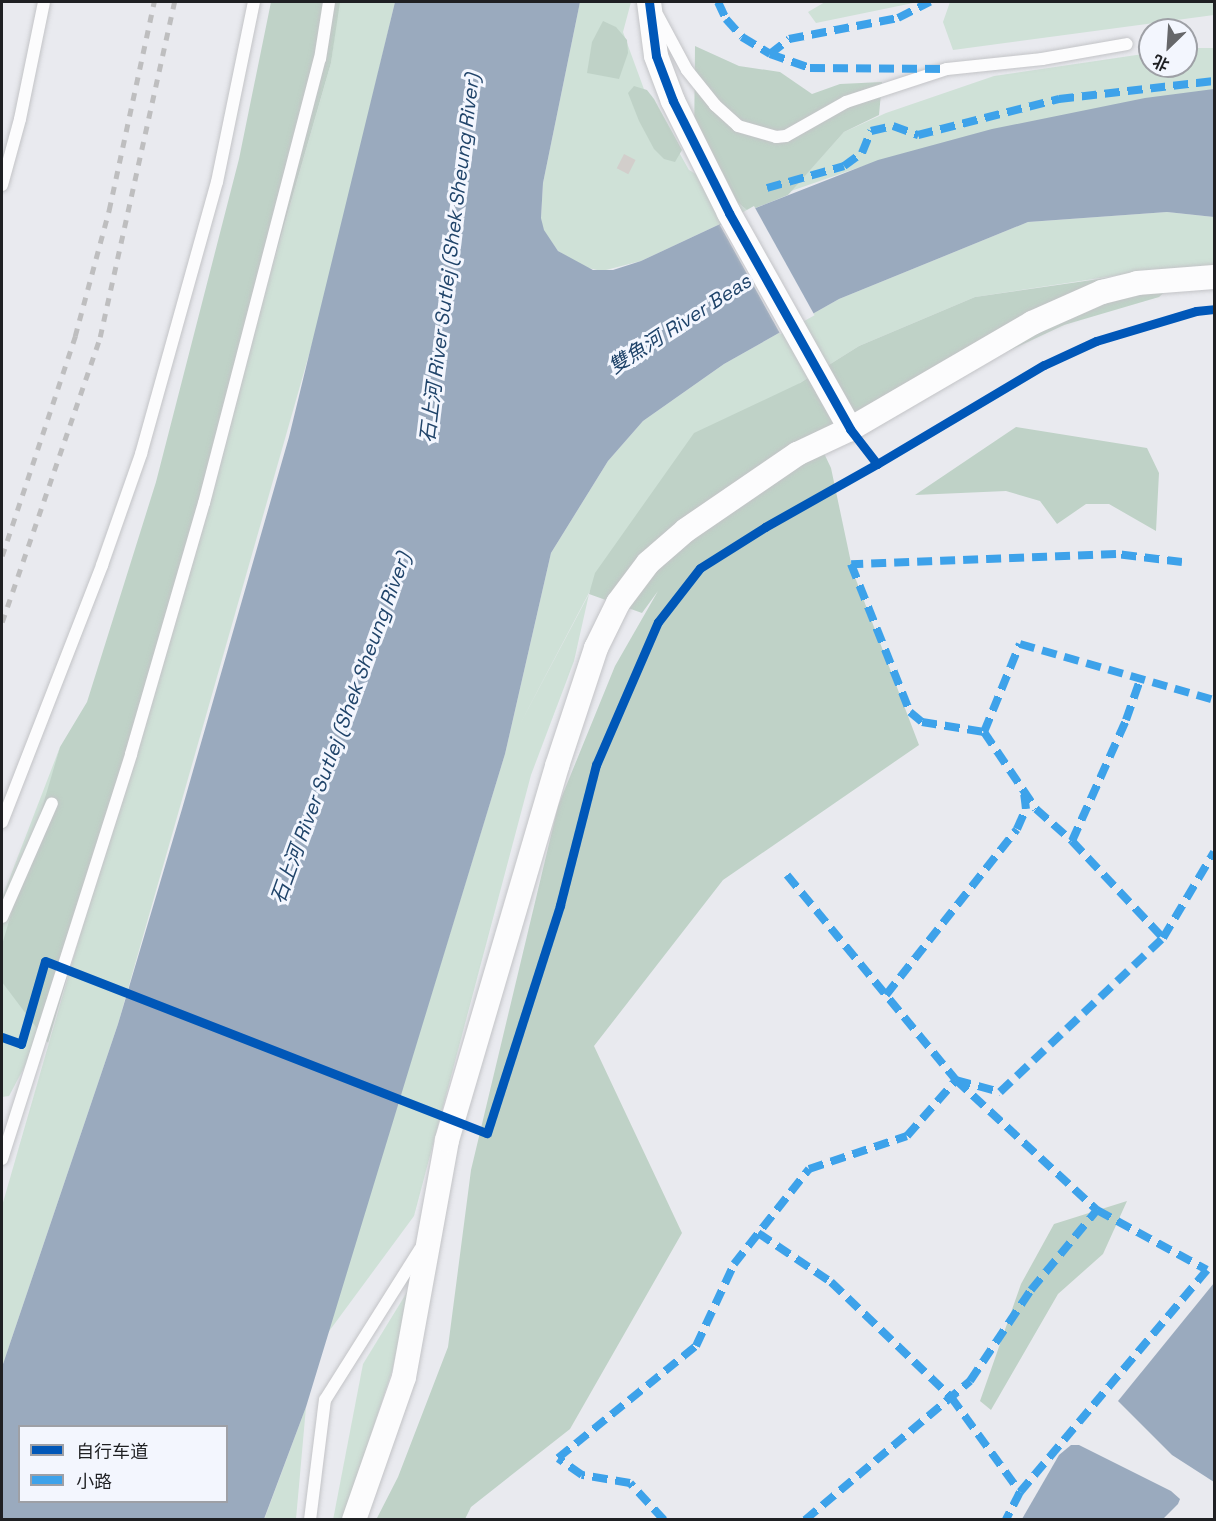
<!DOCTYPE html>
<html>
<head>
<meta charset="utf-8">
<style>
  body { margin:0 }
  #map { position:relative; width:1216px; height:1521px; overflow:hidden; background:#e9eaef; font-family:"Space Grotesk","Noto Sans SC",sans-serif }
  div>[style] { position:absolute }
  .green>* { inset:0; background:#cfe1d7 }
  .forest>* { inset:0; background:#bfd2c7 }
  .water>* { inset:0; background:#9aaabe }
  .pier>* { inset:0; background:#e9eaef; transform-origin:0 0 }
  .building>* { inset:0; background:#d2cecb; transform-origin:0 0 }
  .roads { filter:drop-shadow(0 0 2px #c3c4c7) drop-shadow(0 0 2px #c3c4c7) }
  .lane>* { height:12px; margin:-6px; padding:0 6px; transform-origin:6px; border-radius:6px; background:#fcfcfd }
  .street>* { height:24px; margin:-12px; padding:0 12px; transform-origin:12px; border-radius:12px; background:#fcfcfd }
  .rail>* { height:4.5px; margin-top:-2.25px; transform-origin:0; background:repeating-linear-gradient(90deg,#bebebf 0 8px,transparent 0 16px) }
  .quiet>* { height:8px; margin-top:-4px; transform-origin:0; background:repeating-linear-gradient(90deg,#3da2ea 0 15px,transparent 0 23px) }
  .cycleway>* { height:9px; margin:-4.5px; padding:0 4.5px; transform-origin:4.5px; border-radius:4.5px; background:#0057b8 }
  span { translate:-50% -50%; white-space:nowrap; text-align:center; line-height:1.15; -webkit-text-stroke:6px #f3f6fe; paint-order:stroke }
  .water-label { font-size:20px; color:#20446a; font-style:italic }
  .frame { position:absolute; inset:0; border:3px solid #1f2023; pointer-events:none }
  .legend { position:absolute; left:18px; top:1425px; width:210px; height:78px; box-sizing:border-box; background:#f3f6fe; border:2px solid #9ea0a6; margin:0; padding:8px 10px; list-style:none; font-size:18px; color:#1f2023 }
  .legend li { display:flex; align-items:center; gap:12px; height:30px }
  .legend b { width:30px; border:2px solid #9ea0a6 }
  .north { position:absolute; left:1138px; top:18px; width:60px; height:60px; box-sizing:border-box; background:#f3f6fe; border:2px solid #9ea0a6; border-radius:50%; rotate:205deg; font-size:16px; font-weight:700; line-height:24px; text-align:center; color:#1f2023 }
  .north::after { content:''; display:block; margin:auto; width:21px; height:27px; background:#66676a; clip-path:polygon(50% 0,100% 100%,50% 72%,0 100%) }
</style>
</head>
<body>
<div id="map">
  <div class="green">
    <div style="clip-path:polygon(339px 2px,395px 2px,322px 309px,118px 1024px,2px 1367px,2px 1206px,331px 63px)"></div>
    <div style="clip-path:polygon(580px 2px,631px 2px,623px 32px,645px 92px,689px 170px,723px 190px,748px 211px,641px 261px,602px 271px,583px 267px,558px 251px,543px 230px,541px 218px,543px 183px)"></div>
    <div style="clip-path:polygon(825px 2px,918px 2px,816px 23px,808px 12px)"></div>
    <div style="clip-path:polygon(950px 2px,1214px 2px,1214px 15px,953px 50px,943px 22px)"></div>
    <div style="clip-path:polygon(1186px 48px,1214px 48px,1214px 90px,869px 164px,791px 191px,844px 132px,886px 113px,994px 76px,1150px 53px,1150px 66px,1186px 66px)"></div>
    <div style="clip-path:polygon(1167px 212px,1214px 217px,1214px 270px,1160px 269px,975px 297px,859px 346px,800px 383px,591px 589px,519px 726px,589px 594px,574px 661px,531px 775px,414px 1216px,327px 1334px,505px 754px,551px 553px,608px 461px,643px 421px,724px 364px,839px 299px,1028px 222px)"></div>
    <div style="clip-path:polygon(60px 747px,4px 968px,42px 1034px,9px 1096px,2px 1097px,2px 898px)"></div>
    <div style="clip-path:polygon(412px 1284px,392px 1371px,344px 1516px,343px 1519px,333px 1520px,363px 1364px)"></div>
    <div style="clip-path:polygon(306px 1407px,296px 1519px,264px 1520px,268px 1509px)"></div>
  </div>
  <div class="forest">
    <div style="clip-path:polygon(271px 2px,340px 2px,331px 63px,48px 1043px,2px 982px,2px 945px,60px 747px,87px 702px,156px 482px,239px 159px)"></div>
    <div style="clip-path:polygon(603px 21px,616px 27px,627px 40px,628px 53px,619px 79px,587px 73px,592px 42px)"></div>
    <div style="clip-path:polygon(695px 46px,739px 66px,780px 72px,812px 94px,840px 84px,882px 82px,879px 115px,844px 132px,788px 195px,748px 211px,723px 190px,694px 148px)"></div>
    <div style="clip-path:polygon(634px 86px,647px 90px,654px 99px,682px 150px,675px 162px,664px 159px,654px 149px,639px 121px,628px 93px)"></div>
    <div style="clip-path:polygon(1168px 269px,1171px 286px,1159px 297px,1064px 325px,864px 419px,821px 447px,831px 468px,853px 572px,919px 745px,723px 880px,594px 1046px,682px 1233px,570px 1429px,471px 1507px,465px 1519px,376px 1520px,398px 1477px,448px 1347px,471px 1170px,558px 806px,615px 666px,658px 591px,642px 613px,589px 594px,595px 573px,694px 433px,800px 383px,859px 346px,975px 297px)"></div>
    <div style="clip-path:polygon(1016px 427px,1147px 448px,1159px 473px,1156px 531px,1109px 504px,1086px 504px,1057px 524px,1040px 501px,1006px 491px,915px 495px)"></div>
    <div style="clip-path:polygon(1127px 1201px,1103px 1254px,1058px 1294px,991px 1410px,980px 1401px,1021px 1284px,1054px 1224px)"></div>
  </div>
  <div class="water">
    <div style="clip-path:polygon(evenodd,395px 2px,580px 2px,543px 183px,541px 218px,544px 230px,558px 251px,593px 270px,613px 270px,641px 261px,748px 211px,878px 160px,992px 129px,1145px 98px,1214px 89px,1214px 217px,1167px 212px,1028px 222px,839px 299px,724px 364px,643px 421px,608px 461px,551px 553px,505px 754px,306px 1407px,264px 1519px,2px 1520px,2px 1367px,118px 1024px,182px 809px,289px 437px,395px 2px,20px 1426px,226px 1426px,226px 1502px,20px 1502px,20px 1426px)"></div>
    <div style="clip-path:polygon(1214px 1283px,1214px 1482px,1172px 1455px,1118px 1401px)"></div>
    <div style="clip-path:polygon(1071px 1445px,1079px 1445px,1171px 1491px,1180px 1499px,1178px 1504px,1163px 1519px,1022px 1519px,1059px 1455px)"></div>
  </div>
  <div class="pier">
    <div style="left:754px;top:206px;width:125px;height:39px;rotate:61deg"></div>
  </div>
  <div class="building">
    <div style="left:624px;top:154px;width:13px;height:16px;rotate:27deg"></div>
  </div>
  <div class="roads">
    <div class="lane">
      <div style="left:658px;top:16px;width:61px;rotate:61.8deg"></div>
      <div style="left:687px;top:70px;width:45px;rotate:51.3deg"></div>
      <div style="left:715px;top:105px;width:31px;rotate:42deg"></div>
      <div style="left:738px;top:126px;width:40px;rotate:16deg"></div>
      <div style="left:776px;top:137px;width:10px;rotate:-6deg"></div>
      <div style="left:786px;top:136px;width:69px;rotate:-29.5deg"></div>
      <div style="left:846px;top:102px;width:106px;rotate:-18.1deg"></div>
      <div style="left:947px;top:69px;width:96px;rotate:-6deg"></div>
      <div style="left:1042px;top:59px;width:86px;rotate:-10deg"></div>
      <div style="left:2px;top:185px;width:68px;rotate:-74.7deg"></div>
      <div style="left:20px;top:119px;width:119px;rotate:-78.4deg"></div>
      <div style="left:2px;top:822px;width:276px;rotate:-68.7deg"></div>
      <div style="left:102px;top:565px;width:118px;rotate:-70.6deg"></div>
      <div style="left:141px;top:454px;width:282px;rotate:-74.4deg"></div>
      <div style="left:217px;top:182px;width:184px;rotate:-78.4deg"></div>
      <div style="left:2px;top:917px;width:124px;rotate:-66.3deg"></div>
      <div style="left:2px;top:1159px;width:425px;rotate:-72.3deg"></div>
      <div style="left:131px;top:754px;width:261px;rotate:-73.8deg"></div>
      <div style="left:204px;top:503px;width:459px;rotate:-75.4deg"></div>
      <div style="left:320px;top:59px;width:58px;rotate:-81deg"></div>
      <div style="left:310px;top:1520px;width:121px;rotate:-82.9deg"></div>
      <div style="left:325px;top:1400px;width:178px;rotate:-57.8deg"></div>
    </div>
    <div class="street">
      <div style="left:649px;top:2px;width:54px;rotate:82.6deg"></div>
      <div style="left:656px;top:56px;width:48px;rotate:69.3deg"></div>
      <div style="left:673px;top:101px;width:125px;rotate:63.4deg"></div>
      <div style="left:729px;top:213px;width:248px;rotate:60.7deg"></div>
      <div style="left:354px;top:1520px;width:151px;rotate:-70.7deg"></div>
      <div style="left:404px;top:1377px;width:241px;rotate:-79.7deg"></div>
      <div style="left:447px;top:1140px;width:390px;rotate:-73.6deg"></div>
      <div style="left:557px;top:766px;width:124px;rotate:-71.7deg"></div>
      <div style="left:596px;top:648px;width:50px;rotate:-63.9deg"></div>
      <div style="left:618px;top:603px;width:50px;rotate:-53.1deg"></div>
      <div style="left:648px;top:563px;width:50px;rotate:-41deg"></div>
      <div style="left:686px;top:530px;width:135px;rotate:-34.4deg"></div>
      <div style="left:797px;top:454px;width:59px;rotate:-25.3deg"></div>
      <div style="left:850px;top:429px;width:211px;rotate:-30.2deg"></div>
      <div style="left:1032px;top:323px;width:77px;rotate:-23.9deg"></div>
      <div style="left:1102px;top:292px;width:36px;rotate:-14deg"></div>
      <div style="left:1137px;top:283px;width:77px;rotate:-4.5deg"></div>
    </div>
  </div>
  <div class="rail">
    <div style="left:2px;top:556px;width:232px;rotate:-71.6deg"></div>
    <div style="left:75px;top:336px;width:131px;rotate:-74.9deg"></div>
    <div style="left:109px;top:210px;width:213px;rotate:-77.8deg"></div>
    <div style="left:2px;top:622px;width:301px;rotate:-71deg"></div>
    <div style="left:100px;top:337px;width:343px;rotate:-77.5deg"></div>
  </div>
  <div class="quiet">
    <div style="left:718px;top:2px;width:19px;rotate:65deg"></div>
    <div style="left:726px;top:19px;width:24px;rotate:48deg"></div>
    <div style="left:742px;top:37px;width:33px;rotate:31deg"></div>
    <div style="left:770px;top:54px;width:42px;rotate:19.3deg"></div>
    <div style="left:810px;top:68px;width:137px;rotate:0.4deg"></div>
    <div style="left:770px;top:54px;width:24px;rotate:-38deg"></div>
    <div style="left:789px;top:39px;width:111px;rotate:-10.9deg"></div>
    <div style="left:898px;top:18px;width:36px;rotate:-27deg"></div>
    <div style="left:767px;top:188px;width:80px;rotate:-15.9deg"></div>
    <div style="left:844px;top:166px;width:22px;rotate:-36deg"></div>
    <div style="left:862px;top:153px;width:24px;rotate:-68deg"></div>
    <div style="left:871px;top:131px;width:23px;rotate:-13deg"></div>
    <div style="left:893px;top:126px;width:27px;rotate:20deg"></div>
    <div style="left:918px;top:135px;width:146px;rotate:-14.3deg"></div>
    <div style="left:1059px;top:99px;width:156px;rotate:-6.6deg"></div>
    <div style="left:1182px;top:562px;width:66px;rotate:-173.1deg"></div>
    <div style="left:1116px;top:554px;width:265px;rotate:177.8deg"></div>
    <div style="left:851px;top:564px;width:159px;rotate:68.3deg"></div>
    <div style="left:910px;top:712px;width:16px;rotate:40deg"></div>
    <div style="left:922px;top:722px;width:63px;rotate:9.2deg"></div>
    <div style="left:984px;top:732px;width:93px;rotate:56deg"></div>
    <div style="left:1036px;top:809px;width:48px;rotate:41.6deg"></div>
    <div style="left:1072px;top:841px;width:133px;rotate:46.8deg"></div>
    <div style="left:1163px;top:938px;width:100px;rotate:-59.3deg"></div>
    <div style="left:984px;top:732px;width:95px;rotate:-67.8deg"></div>
    <div style="left:1020px;top:644px;width:202px;rotate:16.1deg"></div>
    <div style="left:1072px;top:841px;width:133px;rotate:-65.9deg"></div>
    <div style="left:1126px;top:720px;width:42px;rotate:-70.7deg"></div>
    <div style="left:787px;top:875px;width:266px;rotate:50.5deg"></div>
    <div style="left:956px;top:1080px;width:192px;rotate:42.7deg"></div>
    <div style="left:1097px;top:1210px;width:125px;rotate:28.6deg"></div>
    <div style="left:1207px;top:1270px;width:290px;rotate:130.1deg"></div>
    <div style="left:1020px;top:1492px;width:31px;rotate:117deg"></div>
    <div style="left:886px;top:995px;width:211px;rotate:-51.7deg"></div>
    <div style="left:1017px;top:829px;width:22px;rotate:-66deg"></div>
    <div style="left:1026px;top:809px;width:16px;rotate:-97deg"></div>
    <div style="left:758px;top:1233px;width:88px;rotate:33.9deg"></div>
    <div style="left:831px;top:1282px;width:166px;rotate:43.8deg"></div>
    <div style="left:951px;top:1397px;width:117px;rotate:54deg"></div>
    <div style="left:664px;top:1520px;width:50px;rotate:-132.6deg"></div>
    <div style="left:630px;top:1483px;width:49px;rotate:-170.5deg"></div>
    <div style="left:582px;top:1475px;width:29px;rotate:-145deg"></div>
    <div style="left:558px;top:1458px;width:178px;rotate:-39.1deg"></div>
    <div style="left:696px;top:1346px;width:90px;rotate:-65.1deg"></div>
    <div style="left:734px;top:1264px;width:121px;rotate:-51.7deg"></div>
    <div style="left:809px;top:1169px;width:103px;rotate:-18.6deg"></div>
    <div style="left:907px;top:1136px;width:74px;rotate:-48.8deg"></div>
    <div style="left:956px;top:1080px;width:46px;rotate:15.3deg"></div>
    <div style="left:1000px;top:1092px;width:224px;rotate:-43.4deg"></div>
    <div style="left:805px;top:1520px;width:216px;rotate:-40.1deg"></div>
    <div style="left:970px;top:1381px;width:110px;rotate:-56.2deg"></div>
    <div style="left:1031px;top:1290px;width:104px;rotate:-50.5deg"></div>
  </div>
  <div class="cycleway">
    <div style="left:649px;top:2px;width:54px;rotate:82.6deg"></div>
    <div style="left:656px;top:56px;width:48px;rotate:69.3deg"></div>
    <div style="left:673px;top:101px;width:125px;rotate:63.4deg"></div>
    <div style="left:729px;top:213px;width:248px;rotate:60.7deg"></div>
    <div style="left:850px;top:429px;width:44px;rotate:52.4deg"></div>
    <div style="left:877px;top:464px;width:194px;rotate:-30.7deg"></div>
    <div style="left:1044px;top:365px;width:57px;rotate:-24.8deg"></div>
    <div style="left:1096px;top:341px;width:104px;rotate:-16.7deg"></div>
    <div style="left:1196px;top:311px;width:18px;rotate:-6deg"></div>
    <div style="left:2px;top:1037px;width:20px;rotate:20deg"></div>
    <div style="left:21px;top:1044px;width:86px;rotate:-73.9deg"></div>
    <div style="left:45px;top:961px;width:474px;rotate:21.3deg"></div>
    <div style="left:487px;top:1133px;width:239px;rotate:-72.2deg"></div>
    <div style="left:560px;top:905px;width:145px;rotate:-75.6deg"></div>
    <div style="left:596px;top:765px;width:156px;rotate:-66.6deg"></div>
    <div style="left:658px;top:622px;width:68px;rotate:-52.1deg"></div>
    <div style="left:700px;top:568px;width:77px;rotate:-32.2deg"></div>
    <div style="left:765px;top:527px;width:129px;rotate:-29.4deg"></div>
  </div>
  <div class="water-label">
    <span style="left:450px;top:258px;rotate:-83deg">石上河 River Sutlej (Shek Sheung River)</span>
    <span style="left:680px;top:324px;rotate:-33deg">雙魚河 River Beas</span>
    <span style="left:341px;top:728px;rotate:-70deg">石上河 River Sutlej (Shek Sheung River)</span>
  </div>
  <div class="frame"></div>
  <ul class="legend">
  <li><b style="height:8px;background:#0057b8"></b>自行车道</li>
  <li><b style="height:8px;background:#3da2ea"></b>小路</li>
  </ul>
  <div class="north">北</div>
</div>
</body>
</html>
